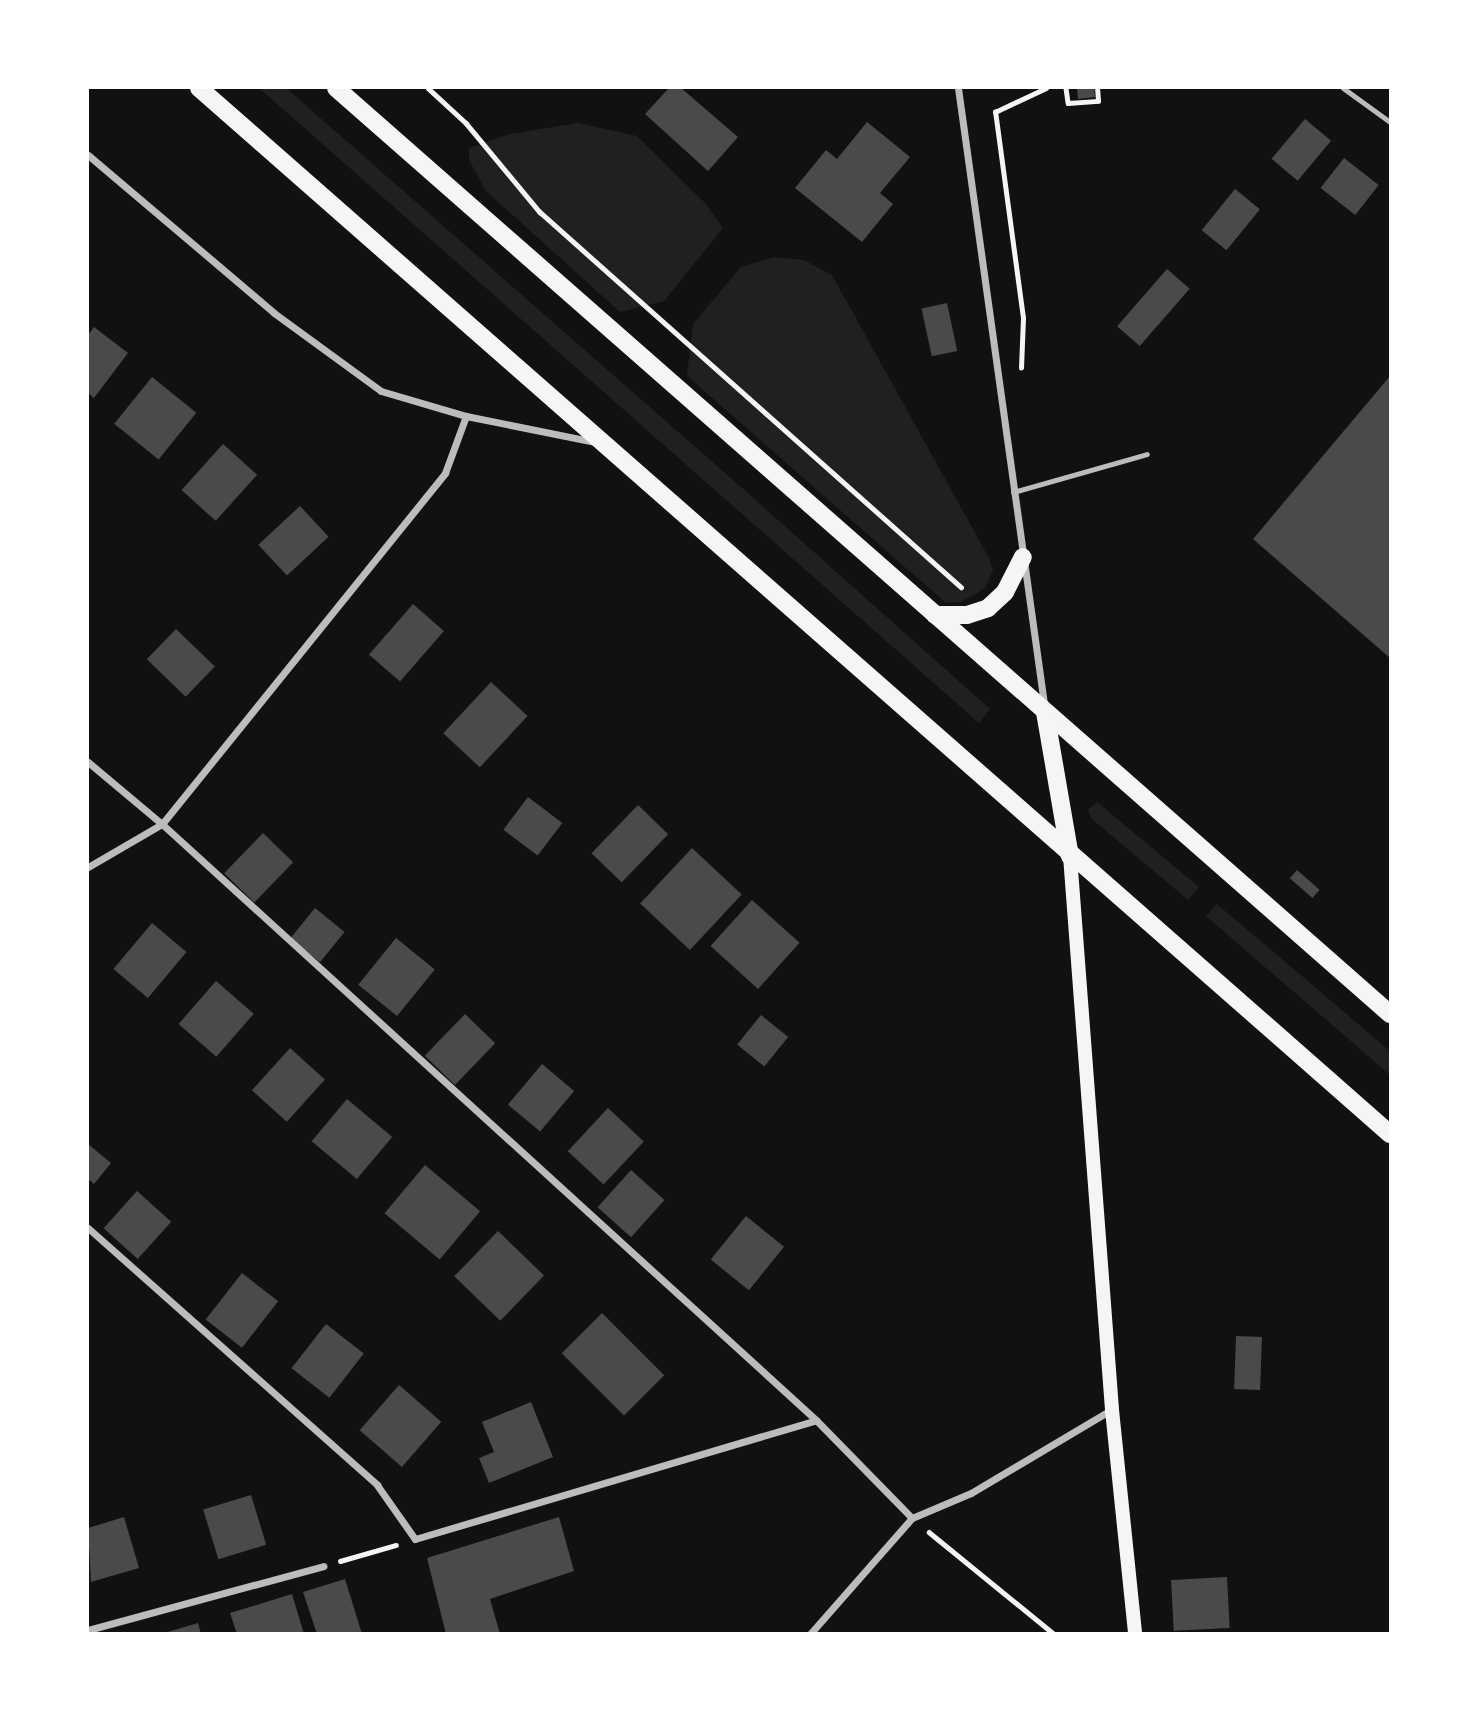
<!DOCTYPE html>
<html>
<head>
<meta charset="utf-8">
<style>
  body { margin:0 }
  #map { position:relative; width:1478px; height:1721px; overflow:hidden; background:#111; font-family:"Fira Sans",sans-serif }
  div>[style] { position:absolute }
  .green>* { inset:0; background:#202020 }
  .building>* { inset:0; background:#4a4a4a; transform-origin:0 0 }
  .path>* { height:4.5px; margin:-2.25px; padding:0 2.25px; transform-origin:2.25px; border-radius:2.25px; background:#f5f5f5 }
  .service>* { height:5px; margin:-2.5px; padding:0 2.5px; transform-origin:2.5px; border-radius:2.5px; background:#bcbcbc }
  .minor>* { height:7px; margin:-3.5px; padding:0 3.5px; transform-origin:3.5px; border-radius:3.5px; background:#bcbcbc }
  .secondary>* { height:14px; margin:-7px; padding:0 7px; transform-origin:7px; border-radius:7px; background:#f5f5f5 }
  .primary>* { height:18px; margin:-9px; padding:0 9px; transform-origin:9px; border-radius:9px; background:#f5f5f5 }
  span { translate:-50% -50%; white-space:nowrap; text-align:center; line-height:1.15; -webkit-text-stroke:5px #fff; paint-order:stroke }
  .frame { position:absolute; inset:0; border:89px solid #fff; pointer-events:none }
</style>
</head>
<body>
<div id="map">
  <div class="green">
    <div style="clip-path:polygon(259px 88px,286px 88px,741px 487px,990px 709px,979px 723px)"></div>
    <div style="clip-path:polygon(578px 123px,637px 136px,706px 204px,723px 228px,664px 301px,620px 312px,486px 191px,469px 160px,469px 148px,510px 134px)"></div>
    <div style="clip-path:polygon(774px 257px,804px 260px,832px 275px,989px 558px,993px 570px,985px 588px,961px 602px,946px 603px,687px 376px,693px 324px,741px 267px)"></div>
    <div style="clip-path:polygon(1097px 802px,1199px 887px,1188px 900px,1092px 819px,1088px 810px)"></div>
    <div style="clip-path:polygon(1217px 904px,1390px 1051px,1390px 1075px,1206px 916px)"></div>
  </div>
  <div class="building">
    <div style="clip-path:polygon(669px 88px,681px 88px,738px 137px,708px 171px,645px 114px)"></div>
    <div style="clip-path:polygon(1077px 88px,1094px 88px,1095px 97px,1078px 99px)"></div>
    <div style="left:1305px;top:119px;width:34px;height:52px;rotate:40deg"></div>
    <div style="clip-path:polygon(867px 122px,910px 157px,880px 193px,893px 204px,862px 242px,795px 188px,826px 150px,837px 159px)"></div>
    <div style="left:1344px;top:158px;width:44px;height:38px;rotate:38deg"></div>
    <div style="left:1235px;top:189px;width:32px;height:53px;rotate:39deg"></div>
    <div style="left:1167px;top:269px;width:30px;height:76px;rotate:41deg"></div>
    <div style="left:947px;top:303px;width:49px;height:26px;rotate:78deg"></div>
    <div style="clip-path:polygon(94px 327px,128px 353px,94px 398px,88px 393px,88px 335px)"></div>
    <div style="clip-path:polygon(1390px 376px,1390px 658px,1253px 539px)"></div>
    <div style="left:152px;top:377px;width:57px;height:60px;rotate:39deg"></div>
    <div style="left:223px;top:444px;width:46px;height:62px;rotate:42deg"></div>
    <div style="left:300px;top:506px;width:42px;height:57px;rotate:47deg"></div>
    <div style="left:413px;top:604px;width:41px;height:67px;rotate:41deg"></div>
    <div style="left:176px;top:629px;width:54px;height:42px;rotate:44deg"></div>
    <div style="left:491px;top:682px;width:50px;height:70px;rotate:43deg"></div>
    <div style="left:528px;top:797px;width:43px;height:41px;rotate:37deg"></div>
    <div style="left:638px;top:805px;width:42px;height:67px;rotate:44deg"></div>
    <div style="left:263px;top:833px;width:42px;height:56px;rotate:44deg"></div>
    <div style="left:692px;top:848px;width:68px;height:76px;rotate:43deg"></div>
    <div style="left:1297px;top:870px;width:30px;height:11px;rotate:41deg"></div>
    <div style="left:752px;top:900px;width:64px;height:62px;rotate:42deg"></div>
    <div style="left:315px;top:908px;width:38px;height:39px;rotate:39deg"></div>
    <div style="left:152px;top:923px;width:45px;height:60px;rotate:40deg"></div>
    <div style="left:396px;top:938px;width:50px;height:60px;rotate:39deg"></div>
    <div style="left:216px;top:981px;width:50px;height:57px;rotate:41deg"></div>
    <div style="left:465px;top:1014px;width:42px;height:58px;rotate:44deg"></div>
    <div style="left:761px;top:1015px;width:35px;height:38px;rotate:39deg"></div>
    <div style="left:290px;top:1048px;width:47px;height:57px;rotate:42deg"></div>
    <div style="left:542px;top:1064px;width:42px;height:53px;rotate:40deg"></div>
    <div style="left:347px;top:1099px;width:59px;height:55px;rotate:40deg"></div>
    <div style="left:608px;top:1108px;width:49px;height:59px;rotate:43deg"></div>
    <div style="clip-path:polygon(88px 1144px,111px 1163px,94px 1184px,88px 1179px)"></div>
    <div style="left:425px;top:1165px;width:72px;height:63px;rotate:40deg"></div>
    <div style="left:631px;top:1170px;width:45px;height:50px;rotate:42deg"></div>
    <div style="left:137px;top:1191px;width:46px;height:50px;rotate:42deg"></div>
    <div style="left:746px;top:1216px;width:49px;height:56px;rotate:39deg"></div>
    <div style="left:498px;top:1231px;width:64px;height:63px;rotate:44deg"></div>
    <div style="left:242px;top:1273px;width:46px;height:59px;rotate:38deg"></div>
    <div style="left:602px;top:1313px;width:88px;height:57px;rotate:45deg"></div>
    <div style="left:326px;top:1324px;width:48px;height:56px;rotate:38deg"></div>
    <div style="left:1236px;top:1336px;width:26px;height:53px;rotate:2deg"></div>
    <div style="left:399px;top:1385px;width:56px;height:60px;rotate:41deg"></div>
    <div style="clip-path:polygon(531px 1402px,553px 1457px,489px 1483px,479px 1458px,494px 1452px,482px 1422px)"></div>
    <div style="left:251px;top:1495px;width:52px;height:50px;rotate:73deg"></div>
    <div style="clip-path:polygon(124px 1517px,139px 1568px,91px 1582px,88px 1528px)"></div>
    <div style="clip-path:polygon(559px 1517px,574px 1571px,490px 1599px,500px 1634px,446px 1634px,427px 1558px)"></div>
    <div style="left:1227px;top:1577px;width:51px;height:56px;rotate:87deg"></div>
    <div style="clip-path:polygon(345px 1579px,362px 1634px,317px 1634px,303px 1592px)"></div>
    <div style="clip-path:polygon(292px 1594px,304px 1634px,237px 1634px,230px 1613px)"></div>
    <div style="clip-path:polygon(198px 1623px,201px 1634px,164px 1634px,164px 1633px)"></div>
  </div>
  <div class="path">
    <div style="left:428px;top:88px;width:52px;rotate:42.6deg"></div>
    <div style="left:466px;top:123px;width:116px;rotate:50.3deg"></div>
    <div style="left:540px;top:212px;width:564px;rotate:41.69deg"></div>
    <div style="left:1066px;top:88px;width:15px;rotate:82deg"></div>
    <div style="left:1068px;top:103px;width:30px;rotate:-4deg"></div>
    <div style="left:1098px;top:101px;width:13px;rotate:-94deg"></div>
    <div style="left:1021px;top:368px;width:50px;rotate:-87.7deg"></div>
    <div style="left:1023px;top:318px;width:208px;rotate:-97.7deg"></div>
    <div style="left:995px;top:112px;width:56px;rotate:-25.2deg"></div>
    <div style="left:929px;top:1532px;width:161px;rotate:39.2deg"></div>
    <div style="left:340px;top:1561px;width:58px;rotate:-15.9deg"></div>
  </div>
  <div class="service">
    <div style="left:1343px;top:88px;width:58px;rotate:35.9deg"></div>
    <div style="left:1013px;top:492px;width:139px;rotate:-15.8deg"></div>
  </div>
  <div class="minor">
    <div style="left:958px;top:88px;width:622px;rotate:82.05deg"></div>
    <div style="left:88px;top:155px;width:244px;rotate:40.3deg"></div>
    <div style="left:274px;top:313px;width:132px;rotate:36.1deg"></div>
    <div style="left:381px;top:391px;width:89px;rotate:16.4deg"></div>
    <div style="left:466px;top:416px;width:132px;rotate:11.4deg"></div>
    <div style="left:88px;top:762px;width:97px;rotate:40deg"></div>
    <div style="left:162px;top:824px;width:885px;rotate:42.34deg"></div>
    <div style="left:816px;top:1420px;width:137px;rotate:45.6deg"></div>
    <div style="left:88px;top:867px;width:86px;rotate:-30.2deg"></div>
    <div style="left:162px;top:824px;width:451px;rotate:-51.1deg"></div>
    <div style="left:445px;top:473px;width:61px;rotate:-69.8deg"></div>
    <div style="left:88px;top:1228px;width:387px;rotate:41.6deg"></div>
    <div style="left:377px;top:1485px;width:66px;rotate:54.9deg"></div>
    <div style="left:415px;top:1539px;width:418px;rotate:-16.5deg"></div>
    <div style="left:88px;top:1630px;width:244px;rotate:-15.2deg"></div>
    <div style="left:810px;top:1634px;width:154px;rotate:-48.7deg"></div>
    <div style="left:912px;top:1518px;width:64px;rotate:-23deg"></div>
    <div style="left:971px;top:1493px;width:163px;rotate:-30.7deg"></div>
  </div>
  <div class="secondary">
    <div style="left:1070px;top:856px;width:556px;rotate:85.66deg"></div>
    <div style="left:1112px;top:1410px;width:225px;rotate:84.1deg"></div>
  </div>
  <div class="primary">
    <div style="left:199px;top:88px;width:1585px;rotate:41.29deg"></div>
    <div style="left:336px;top:88px;width:1403px;rotate:41.3deg"></div>
    <div style="left:935px;top:615px;width:32px"></div>
    <div style="left:967px;top:615px;width:22px;rotate:-18deg"></div>
    <div style="left:988px;top:608px;width:23px;rotate:-43deg"></div>
    <div style="left:1005px;top:592px;width:39px;rotate:-63deg"></div>
    <div style="left:1045px;top:712px;width:146px;rotate:80.2deg"></div>
  </div>
  <div class="frame"></div>
</div>
</body>
</html>
